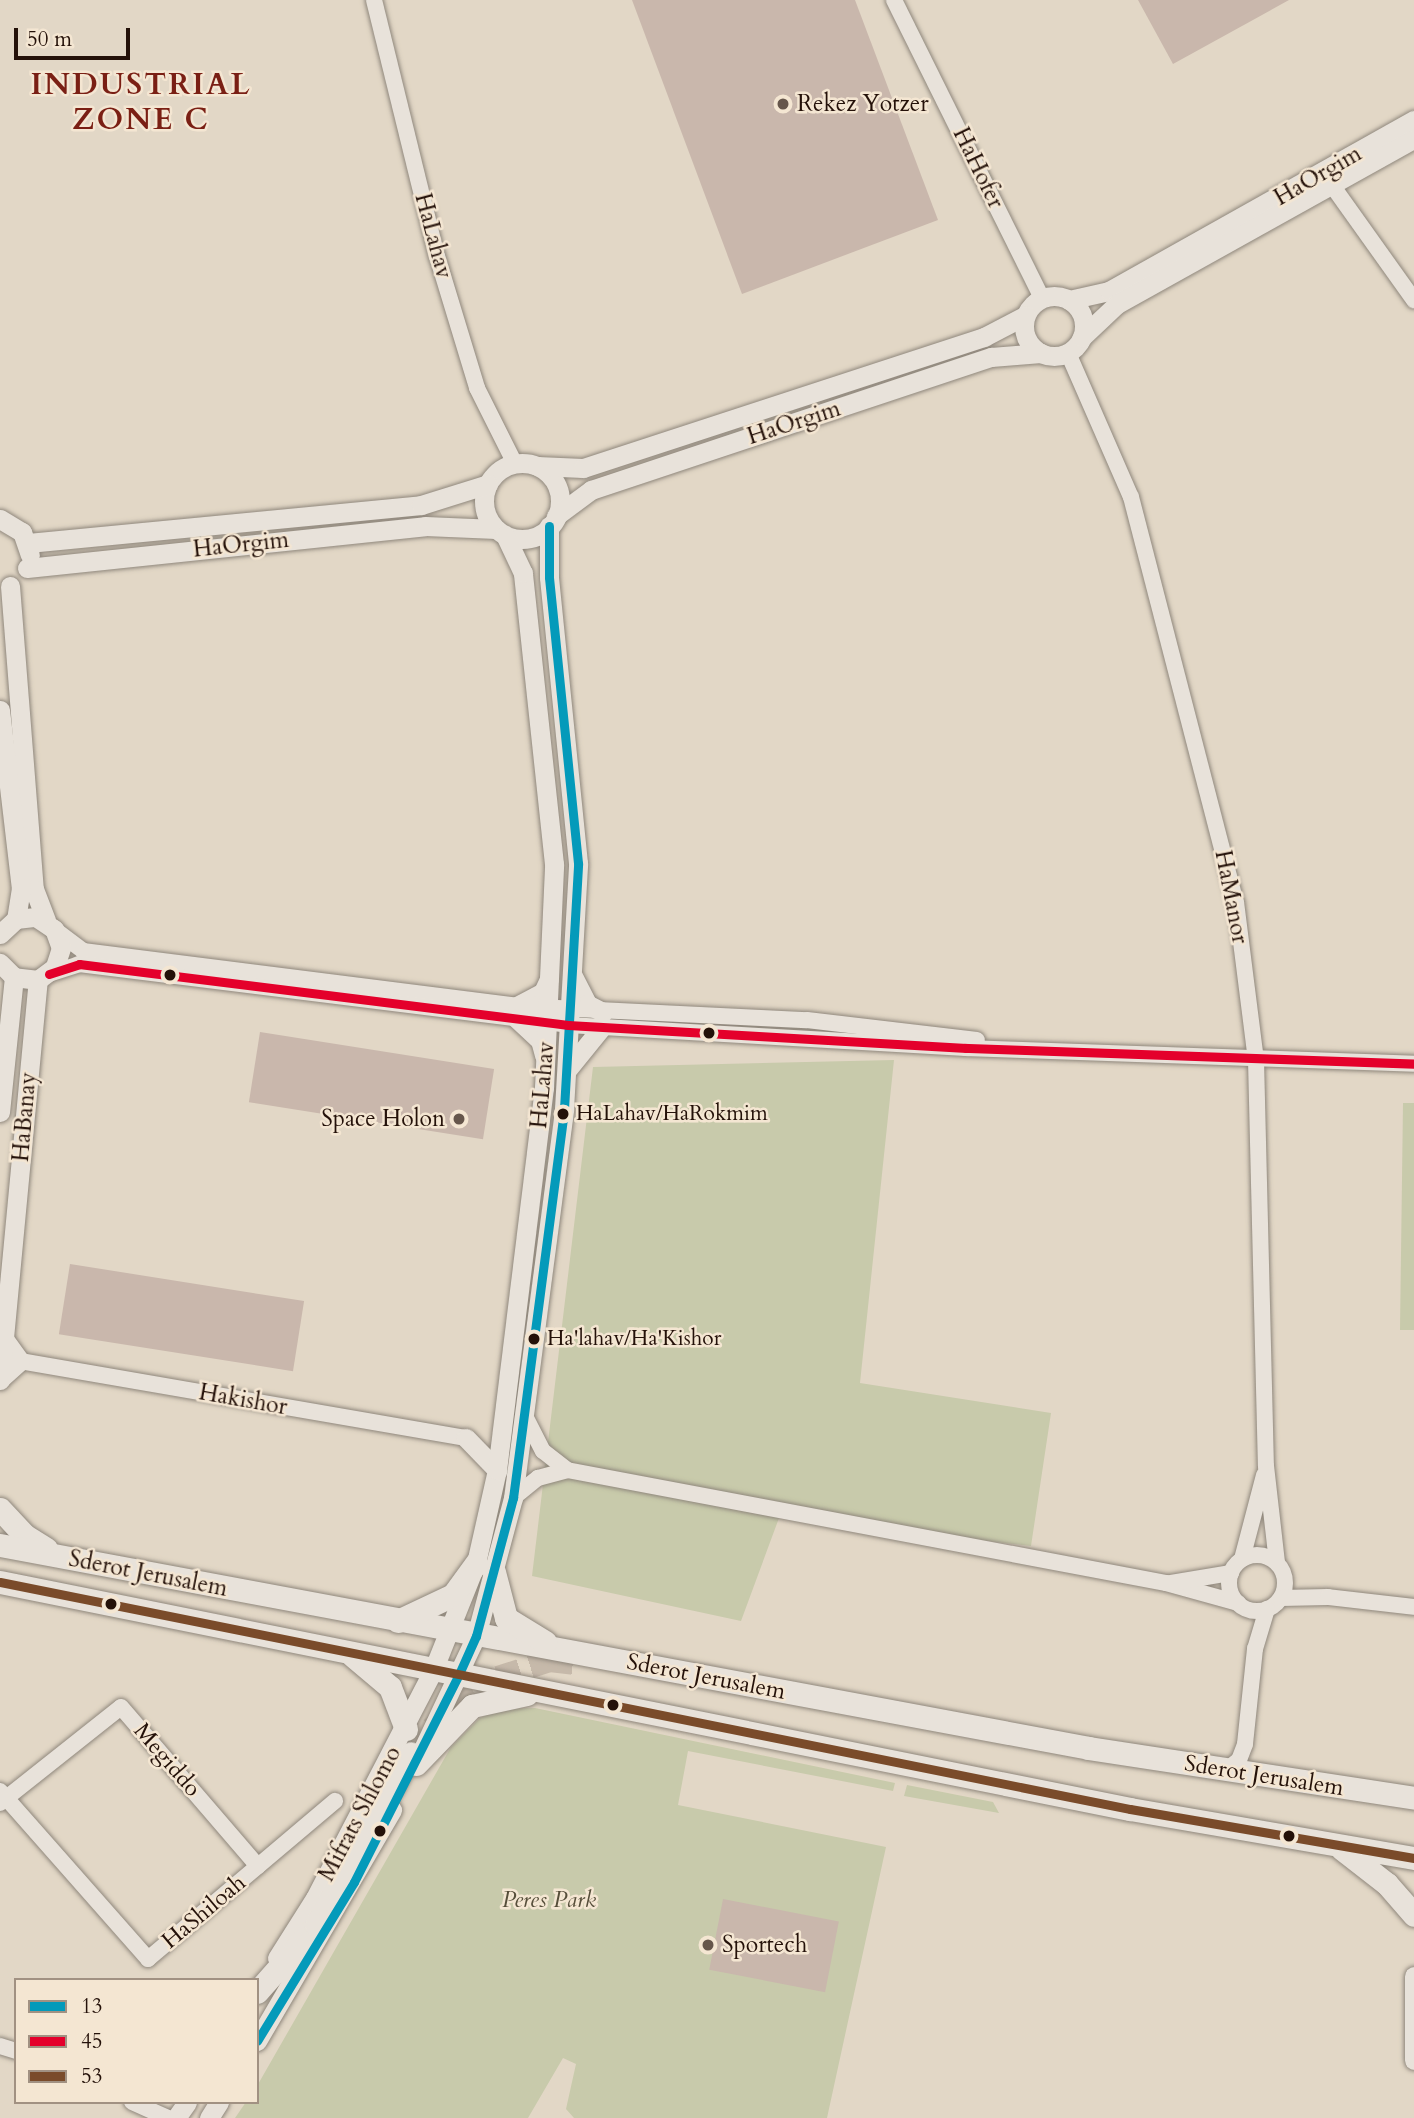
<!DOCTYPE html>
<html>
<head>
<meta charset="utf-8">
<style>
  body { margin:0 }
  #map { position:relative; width:1414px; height:2118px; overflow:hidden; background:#e2d7c6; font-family:Cardo,serif }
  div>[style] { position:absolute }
  .green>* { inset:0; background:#c8caab }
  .building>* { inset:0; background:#c9b7ac; transform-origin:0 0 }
  .secondary-tunnel>* { height:23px; margin-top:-11.5px; transform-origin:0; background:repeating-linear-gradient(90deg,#c6b9aa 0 23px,transparent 0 34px) }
  .roads { filter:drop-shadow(0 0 2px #8f877c) drop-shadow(0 0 2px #8f877c) }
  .minor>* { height:16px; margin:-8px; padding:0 8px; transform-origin:8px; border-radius:8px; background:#e8e2da }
  .minor>.ring { margin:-8px; padding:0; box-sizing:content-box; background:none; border:16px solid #e8e2da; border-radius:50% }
  .tertiary>* { height:19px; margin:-9.5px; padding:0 9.5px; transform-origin:9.5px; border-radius:9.5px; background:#e8e2da }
  .tertiary>.ring { margin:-9.5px; padding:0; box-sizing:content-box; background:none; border:19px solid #e8e2da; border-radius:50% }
  .secondary>* { height:23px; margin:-11.5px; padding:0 11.5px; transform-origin:11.5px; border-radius:11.5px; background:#e8e2da }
  .bus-1>* { height:9px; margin:-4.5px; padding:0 4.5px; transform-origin:4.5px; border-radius:4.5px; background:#049aba }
  .bus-2>* { height:9px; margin:-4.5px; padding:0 4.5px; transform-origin:4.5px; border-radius:4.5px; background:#e4002b }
  .bus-3>* { height:9px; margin:-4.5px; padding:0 4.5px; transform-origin:4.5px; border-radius:4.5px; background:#7a4b2a }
  .dots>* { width:19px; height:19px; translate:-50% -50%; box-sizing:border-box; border:4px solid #f4e6d2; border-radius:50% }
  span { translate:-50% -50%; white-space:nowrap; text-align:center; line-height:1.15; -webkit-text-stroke:5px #f4e6d2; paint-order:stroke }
  .bus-label { font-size:21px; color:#241109 }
  .left { translate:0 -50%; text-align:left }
  .poi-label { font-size:23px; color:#241109 }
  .right { translate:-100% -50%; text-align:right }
  .street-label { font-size:23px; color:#241109 }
  .park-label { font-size:23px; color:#564e3a; font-style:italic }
  .district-label { font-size:30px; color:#7a1f14; font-weight:700; letter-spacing:2px }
  .legend { position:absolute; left:14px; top:1978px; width:245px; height:126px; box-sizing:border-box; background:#f4e6d2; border:2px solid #a19182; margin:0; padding:9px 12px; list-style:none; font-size:21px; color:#241109 }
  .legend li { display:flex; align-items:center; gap:14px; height:35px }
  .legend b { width:35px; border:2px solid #a19182 }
  .scale { position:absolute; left:14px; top:28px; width:116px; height:32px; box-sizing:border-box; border:4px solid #241109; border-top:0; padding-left:9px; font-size:21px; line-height:24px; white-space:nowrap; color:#241109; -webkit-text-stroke:5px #f4e6d2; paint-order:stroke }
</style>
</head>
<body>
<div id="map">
  <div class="green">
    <div style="clip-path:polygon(894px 1060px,860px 1383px,1051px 1413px,1031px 1546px,779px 1518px,741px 1621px,532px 1576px,593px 1067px)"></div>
    <div style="clip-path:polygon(1403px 1103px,1414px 1103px,1414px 1330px,1400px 1330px)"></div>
    <div style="clip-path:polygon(535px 1708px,895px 1783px,893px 1791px,688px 1751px,678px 1805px,886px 1847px,827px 2118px,574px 2118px,566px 2109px,576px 2064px,563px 2058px,528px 2118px,235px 2118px,246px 2102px,257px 2102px,257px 2086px,451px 1747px,480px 1718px,499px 1709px)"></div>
    <div style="clip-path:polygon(907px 1785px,993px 1802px,999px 1813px,904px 1796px)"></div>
  </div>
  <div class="building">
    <div style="clip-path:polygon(632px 0,855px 0,938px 220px,742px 294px)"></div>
    <div style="clip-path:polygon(1138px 0,1289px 0,1173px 64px)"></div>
    <div style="left:260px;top:1032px;width:237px;height:71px;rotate:9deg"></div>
    <div style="left:70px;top:1264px;width:237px;height:71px;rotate:9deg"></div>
    <div style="left:723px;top:1899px;width:118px;height:72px;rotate:11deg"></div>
  </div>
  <div class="secondary-tunnel">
    <div style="left:432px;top:1728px;width:33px;rotate:-45deg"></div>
    <div style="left:455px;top:1705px;width:51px;rotate:-33.1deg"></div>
    <div style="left:498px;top:1677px;width:55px;rotate:-18.1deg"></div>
    <div style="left:550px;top:1660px;width:26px;rotate:7deg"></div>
  </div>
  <div class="roads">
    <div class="minor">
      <div style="left:374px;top:0;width:264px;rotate:76.2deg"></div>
      <div style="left:437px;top:256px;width:138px;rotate:73.1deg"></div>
      <div style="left:477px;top:388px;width:85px;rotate:63.4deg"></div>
      <div style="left:894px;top:0;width:333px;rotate:63.6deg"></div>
      <div style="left:1334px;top:188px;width:138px;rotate:54.5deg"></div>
      <div style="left:1068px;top:353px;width:157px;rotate:66.4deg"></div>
      <div style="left:1131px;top:497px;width:418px;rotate:75.5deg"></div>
      <div style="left:1236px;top:902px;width:159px;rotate:82.8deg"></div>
      <div style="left:1256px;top:1060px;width:406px;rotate:88.6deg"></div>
      <div style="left:1266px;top:1466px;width:98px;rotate:83.5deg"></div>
      <div style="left:54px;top:929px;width:36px;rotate:37deg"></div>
      <div style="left:83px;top:951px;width:437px;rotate:7.2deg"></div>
      <div style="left:517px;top:1006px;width:290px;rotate:2.8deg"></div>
      <div style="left:807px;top:1020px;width:171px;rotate:6.7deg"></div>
      <div style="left:49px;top:974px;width:32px;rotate:-18deg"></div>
      <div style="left:79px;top:964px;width:493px;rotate:7.1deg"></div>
      <div style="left:568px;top:1025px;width:399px;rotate:3.3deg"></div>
      <div style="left:966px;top:1048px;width:448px;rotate:2deg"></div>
      <div style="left:20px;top:1361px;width:453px;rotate:9.8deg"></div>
      <div style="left:527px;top:1420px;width:35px;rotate:63deg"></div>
      <div style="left:543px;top:1451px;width:31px;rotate:38deg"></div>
      <div style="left:567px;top:1470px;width:610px;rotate:10.68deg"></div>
      <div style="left:1166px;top:1583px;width:75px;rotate:15.5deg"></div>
      <div style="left:513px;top:1498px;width:32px;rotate:-39deg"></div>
      <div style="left:538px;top:1478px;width:30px;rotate:-15deg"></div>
      <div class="ring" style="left:1229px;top:1555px;width:40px;height:40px"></div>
      <div style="left:1242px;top:1559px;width:87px;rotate:-75.3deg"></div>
      <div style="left:1171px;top:1583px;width:61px;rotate:-9.5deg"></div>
      <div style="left:1281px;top:1598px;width:47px;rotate:-1.2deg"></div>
      <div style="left:1328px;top:1597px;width:87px;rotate:6.6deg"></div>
      <div style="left:1225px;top:1771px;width:18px;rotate:-38deg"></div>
      <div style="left:1239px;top:1760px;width:17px;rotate:-69deg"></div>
      <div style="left:1245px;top:1744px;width:96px;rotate:-84deg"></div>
      <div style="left:1255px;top:1649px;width:42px;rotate:-73.3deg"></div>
      <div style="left:0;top:1791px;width:224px;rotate:48.6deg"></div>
      <div style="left:148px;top:1959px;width:245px;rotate:-40.2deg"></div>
      <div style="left:0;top:1803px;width:154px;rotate:-38.4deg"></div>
      <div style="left:121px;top:1707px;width:210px;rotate:49.3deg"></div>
      <div style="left:0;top:2046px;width:17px;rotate:17deg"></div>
      <div style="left:132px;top:2102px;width:39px;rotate:24deg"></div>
    </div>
    <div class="tertiary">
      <div class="ring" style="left:1024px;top:296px;width:41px;height:41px"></div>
      <div style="left:1069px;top:300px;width:41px;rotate:-12.7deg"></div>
      <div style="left:1109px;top:291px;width:350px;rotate:-29.3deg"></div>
      <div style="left:1082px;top:337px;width:48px;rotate:-43.3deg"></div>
      <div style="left:1117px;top:304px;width:340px;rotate:-29.1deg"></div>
      <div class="ring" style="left:484px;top:463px;width:57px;height:57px"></div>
      <div style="left:537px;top:466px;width:46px;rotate:2.5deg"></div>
      <div style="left:583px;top:468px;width:422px;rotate:-18.1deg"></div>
      <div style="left:984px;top:337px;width:47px;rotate:-27.6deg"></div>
      <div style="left:556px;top:516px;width:44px;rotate:-36.6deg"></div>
      <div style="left:591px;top:490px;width:422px;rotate:-18.4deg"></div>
      <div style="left:991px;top:357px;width:50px;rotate:-4.6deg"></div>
      <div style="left:0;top:519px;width:26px;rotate:31deg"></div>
      <div style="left:22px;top:532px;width:24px;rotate:71deg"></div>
      <div style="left:28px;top:543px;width:395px;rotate:-5.5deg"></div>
      <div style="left:421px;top:505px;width:70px;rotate:-17.4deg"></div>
      <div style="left:27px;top:568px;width:400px;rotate:-6deg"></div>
      <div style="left:425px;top:526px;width:71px;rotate:2.4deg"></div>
      <div style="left:10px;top:586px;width:304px;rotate:85.5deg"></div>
      <div style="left:34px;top:889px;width:34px;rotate:69deg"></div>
      <div style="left:0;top:710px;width:179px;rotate:83.3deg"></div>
      <div style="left:21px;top:888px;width:31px;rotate:99deg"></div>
      <div style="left:0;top:934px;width:22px;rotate:-43deg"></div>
      <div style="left:16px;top:919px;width:20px;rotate:-6deg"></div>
      <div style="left:36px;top:917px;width:22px;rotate:34deg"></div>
      <div style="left:54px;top:929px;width:20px;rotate:70deg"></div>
      <div style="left:61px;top:948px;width:20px;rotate:108deg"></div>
      <div style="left:55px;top:967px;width:21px;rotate:143deg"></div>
      <div style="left:38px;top:980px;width:24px;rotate:-173deg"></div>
      <div style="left:14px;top:977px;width:20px;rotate:-135deg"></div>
      <div style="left:573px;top:976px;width:31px;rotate:63deg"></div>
      <div style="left:587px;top:1004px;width:18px;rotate:27deg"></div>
      <div style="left:517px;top:1006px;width:30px;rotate:-28deg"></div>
      <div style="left:543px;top:992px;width:14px;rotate:-65deg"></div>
      <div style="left:516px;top:1018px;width:33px;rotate:43deg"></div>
      <div style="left:540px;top:1040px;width:16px;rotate:75deg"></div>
      <div style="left:567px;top:1070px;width:55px;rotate:-50.9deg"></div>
      <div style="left:0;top:1112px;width:136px;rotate:-84.1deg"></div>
      <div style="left:0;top:1379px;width:27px;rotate:-42deg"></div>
      <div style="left:20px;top:1361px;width:27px;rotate:-126deg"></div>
      <div style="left:0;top:1380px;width:402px;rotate:-84.6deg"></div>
      <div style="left:466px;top:1438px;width:45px;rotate:45.9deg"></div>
      <div style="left:420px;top:1755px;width:132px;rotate:-64.8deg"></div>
      <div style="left:476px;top:1636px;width:143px;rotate:-75deg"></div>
      <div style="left:513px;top:1498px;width:392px;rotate:-82.5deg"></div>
      <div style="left:564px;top:1109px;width:246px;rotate:-86.7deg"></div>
      <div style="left:578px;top:863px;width:287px;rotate:-95.8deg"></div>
      <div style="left:549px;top:577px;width:51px;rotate:-90deg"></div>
      <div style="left:277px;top:1958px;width:71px;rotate:-57.7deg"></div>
      <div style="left:315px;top:1898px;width:259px;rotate:-62.6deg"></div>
      <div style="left:434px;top:1668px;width:113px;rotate:-68.2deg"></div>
      <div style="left:476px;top:1563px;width:95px;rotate:-77.3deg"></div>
      <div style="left:497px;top:1470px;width:385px;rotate:-83deg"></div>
      <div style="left:544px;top:1088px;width:224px;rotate:-87.4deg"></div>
      <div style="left:554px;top:864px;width:293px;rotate:-96.1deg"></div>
      <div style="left:523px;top:573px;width:42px;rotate:-115.3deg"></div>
      <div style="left:1414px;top:1976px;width:84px;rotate:90deg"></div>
      <div style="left:257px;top:2041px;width:268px;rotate:-59.7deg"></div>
      <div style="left:176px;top:2118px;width:19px;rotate:-55deg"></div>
      <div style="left:209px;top:2118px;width:19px;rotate:-58deg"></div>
    </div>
    <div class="secondary">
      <div style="left:0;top:1509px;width:35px;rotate:47deg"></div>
      <div style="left:24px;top:1535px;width:26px;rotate:32deg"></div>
      <div style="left:0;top:1545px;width:1108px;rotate:10.56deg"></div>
      <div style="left:1089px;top:1748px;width:329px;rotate:8.7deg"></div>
      <div style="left:494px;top:1572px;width:48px;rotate:75.4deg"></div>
      <div style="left:506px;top:1618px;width:46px;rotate:31.6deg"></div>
      <div style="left:0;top:1582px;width:1153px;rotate:11.36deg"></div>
      <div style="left:1130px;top:1809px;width:288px;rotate:9.8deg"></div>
      <div style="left:398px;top:1621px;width:61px;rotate:-25.3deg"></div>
      <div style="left:453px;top:1595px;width:39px;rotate:-54deg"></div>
      <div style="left:353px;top:1656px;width:48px;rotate:40deg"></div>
      <div style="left:390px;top:1687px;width:45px;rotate:69.1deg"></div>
      <div style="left:416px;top:1764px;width:81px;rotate:-46deg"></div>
      <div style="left:472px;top:1706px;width:56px;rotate:-12.3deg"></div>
      <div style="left:1342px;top:1849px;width:57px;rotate:37.9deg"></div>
      <div style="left:1387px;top:1884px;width:41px;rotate:48.9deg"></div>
      <div style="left:257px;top:1992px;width:89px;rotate:-48.6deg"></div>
      <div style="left:316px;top:1925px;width:196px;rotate:-61.1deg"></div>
    </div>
  </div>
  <div class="bus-1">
    <div style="left:257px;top:2041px;width:186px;rotate:-58.6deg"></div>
    <div style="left:354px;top:1882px;width:233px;rotate:-63.2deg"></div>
    <div style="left:459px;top:1674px;width:42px;rotate:-65.9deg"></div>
    <div style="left:476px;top:1636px;width:143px;rotate:-75deg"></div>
    <div style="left:513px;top:1498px;width:392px;rotate:-82.5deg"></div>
    <div style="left:564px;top:1109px;width:246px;rotate:-86.7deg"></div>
    <div style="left:578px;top:863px;width:287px;rotate:-95.8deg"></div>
    <div style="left:549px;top:577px;width:51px;rotate:-90deg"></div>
  </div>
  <div class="bus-2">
    <div style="left:49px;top:974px;width:32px;rotate:-18deg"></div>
    <div style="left:79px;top:964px;width:493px;rotate:7.1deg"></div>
    <div style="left:568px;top:1025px;width:399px;rotate:3.3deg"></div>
    <div style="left:966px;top:1048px;width:448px;rotate:2deg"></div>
  </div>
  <div class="bus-3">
    <div style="left:0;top:1582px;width:1153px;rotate:11.36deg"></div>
    <div style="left:1130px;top:1809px;width:288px;rotate:9.8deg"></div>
  </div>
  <div class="dots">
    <div style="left:783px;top:104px;background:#66564b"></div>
    <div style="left:170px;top:975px;background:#241109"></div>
    <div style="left:709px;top:1033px;background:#241109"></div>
    <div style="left:563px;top:1114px;background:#241109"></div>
    <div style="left:459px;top:1119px;background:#66564b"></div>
    <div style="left:534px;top:1339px;background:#241109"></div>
    <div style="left:111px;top:1604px;background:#241109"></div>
    <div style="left:613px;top:1705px;background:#241109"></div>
    <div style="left:380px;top:1831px;background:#241109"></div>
    <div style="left:1289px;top:1836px;background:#241109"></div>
    <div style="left:708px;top:1945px;background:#66564b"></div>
  </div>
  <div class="bus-label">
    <span class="left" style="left:576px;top:1114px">HaLahav/HaRokmim</span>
    <span class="left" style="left:547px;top:1339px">Ha'lahav/Ha'Kishor</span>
  </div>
  <div class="poi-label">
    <span class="left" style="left:797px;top:104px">Rekez Yotzer</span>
    <span class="right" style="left:445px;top:1119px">Space Holon</span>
    <span class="left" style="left:722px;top:1945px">Sportech</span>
  </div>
  <div class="street-label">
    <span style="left:978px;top:168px;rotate:64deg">HaHofer</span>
    <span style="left:1318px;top:176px;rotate:-30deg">HaOrgim</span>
    <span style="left:433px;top:236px;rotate:75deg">HaLahav</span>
    <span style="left:794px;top:423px;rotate:-18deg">HaOrgim</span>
    <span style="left:241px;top:545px;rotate:-6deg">HaOrgim</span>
    <span style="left:1231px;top:897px;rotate:79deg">HaManor</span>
    <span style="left:543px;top:1085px;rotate:-85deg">HaLahav</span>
    <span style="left:25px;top:1117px;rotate:-85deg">HaBanay</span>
    <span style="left:243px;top:1400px;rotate:10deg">Hakishor</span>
    <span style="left:148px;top:1574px;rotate:11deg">Sderot Jerusalem</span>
    <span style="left:706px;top:1677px;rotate:11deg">Sderot Jerusalem</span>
    <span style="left:167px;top:1760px;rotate:49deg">Megiddo</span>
    <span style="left:1264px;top:1776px;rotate:9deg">Sderot Jerusalem</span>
    <span style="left:360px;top:1814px;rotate:-62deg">Mifrats Shlomo</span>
    <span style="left:204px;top:1912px;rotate:-40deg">HaShiloah</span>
  </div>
  <div class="park-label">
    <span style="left:549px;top:1900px">Peres Park</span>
  </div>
  <div class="district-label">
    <span style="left:141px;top:102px">INDUSTRIAL<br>ZONE C</span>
  </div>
  <ul class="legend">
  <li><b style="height:9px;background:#049aba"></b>13</li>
  <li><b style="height:9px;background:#e4002b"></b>45</li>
  <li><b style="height:9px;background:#7a4b2a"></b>53</li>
  </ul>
  <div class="scale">50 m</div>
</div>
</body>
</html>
